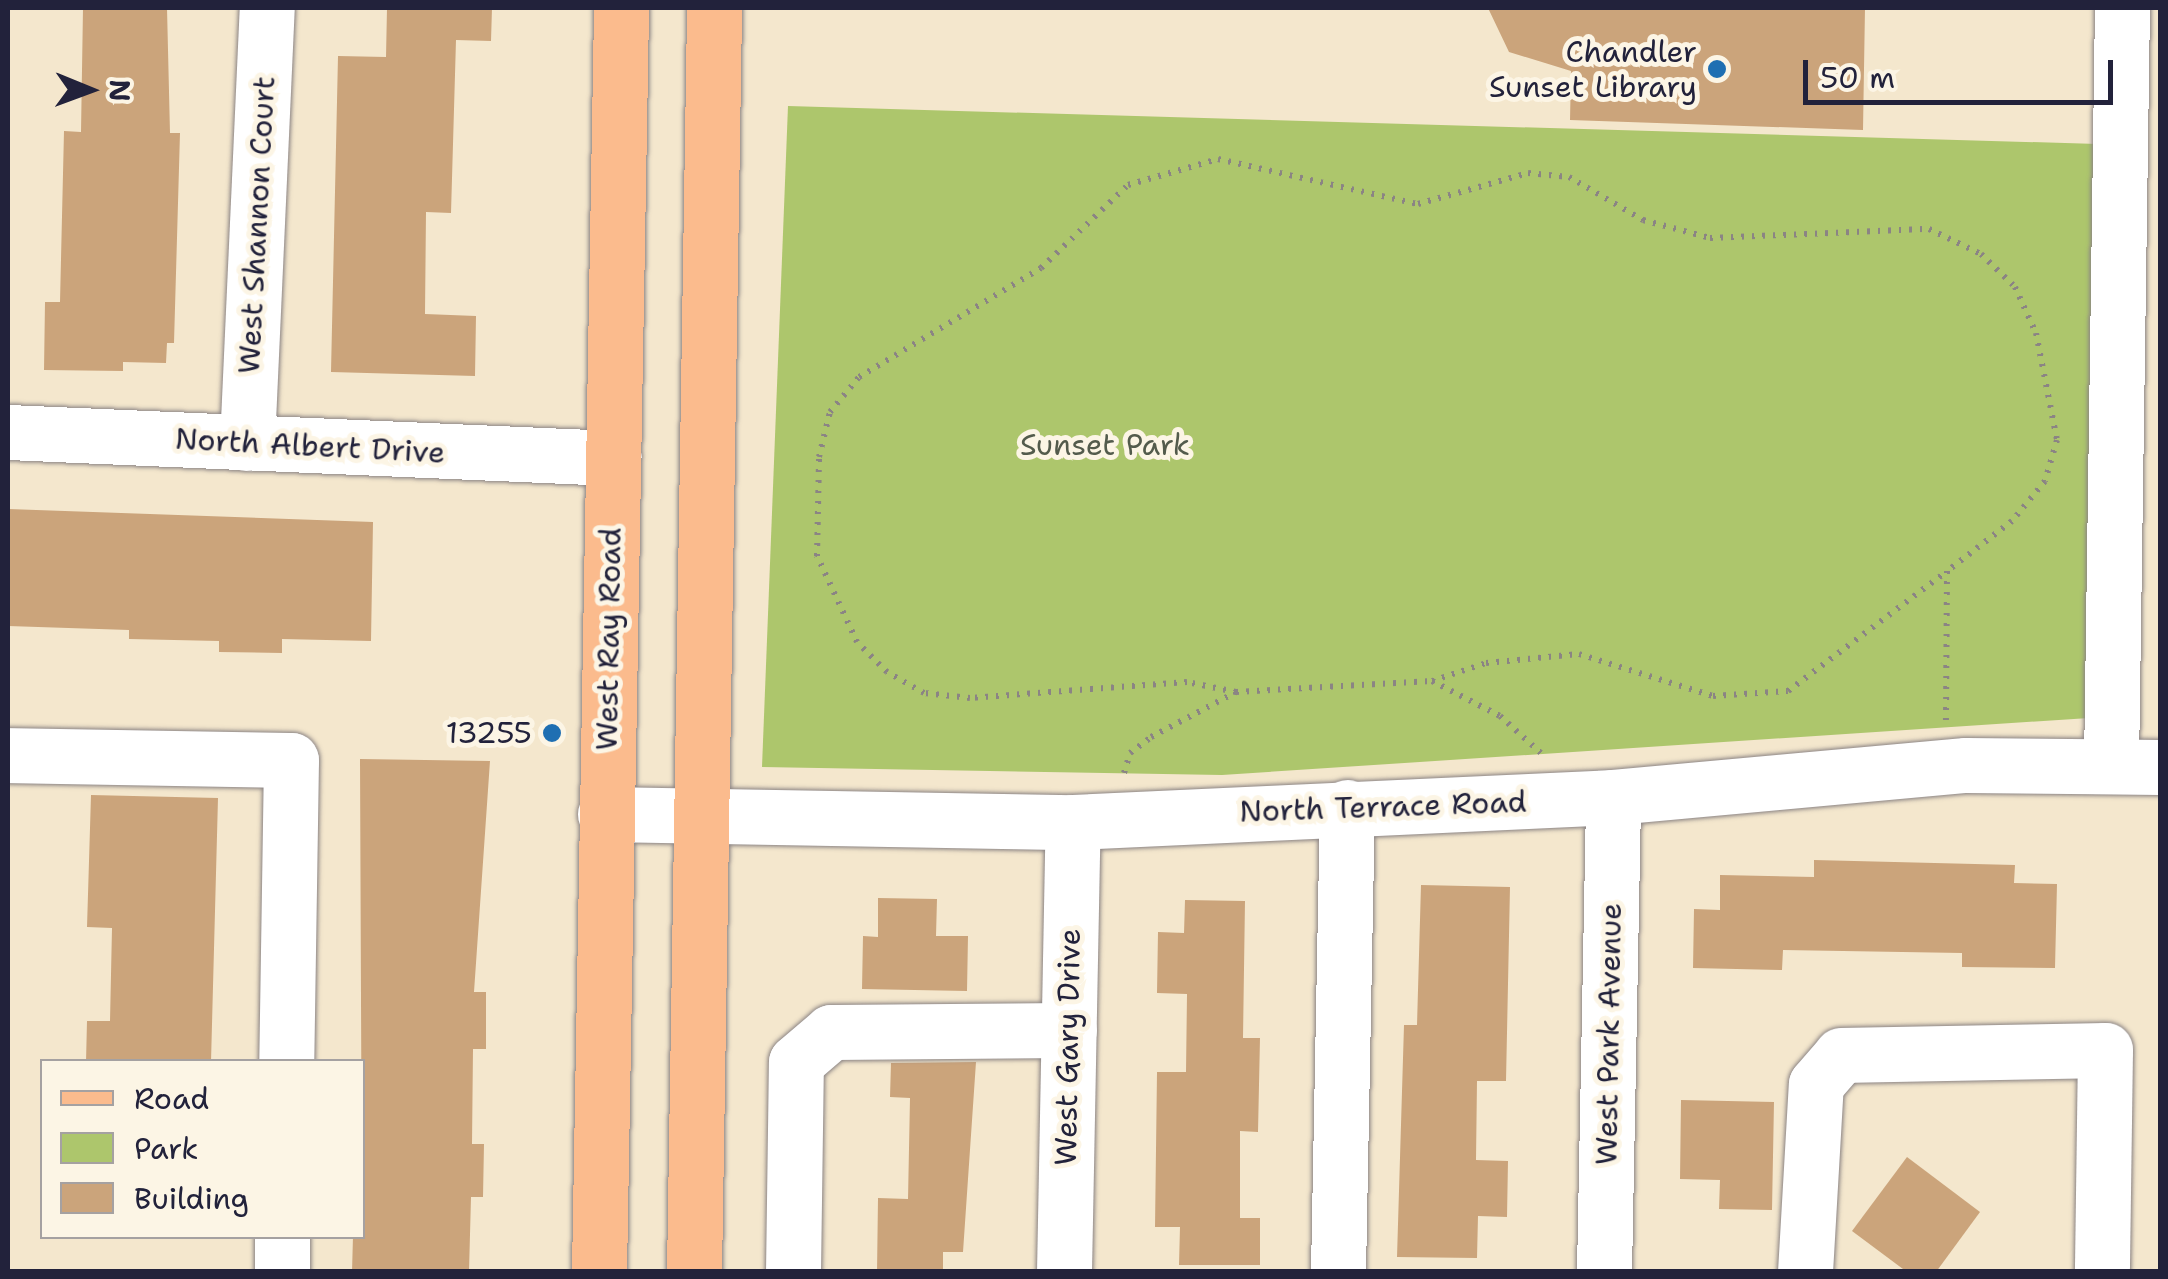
<!DOCTYPE html>
<html>
<head>
<meta charset="utf-8">
<style>
  body { margin:0 }
  #map { position:relative; width:2168px; height:1279px; overflow:hidden; background:#f4e7cd; font-family:"Shantell Sans",sans-serif }
  div>[style] { position:absolute }
  .green>* { inset:0; background:#adc66c }
  .building>* { inset:0; background:#cba47b }
  .path>* { height:6px; margin-top:-3px; transform-origin:0; background:repeating-linear-gradient(90deg,#8b8484 0 2.5px,transparent 0 10.5px) }
  .roads { filter:drop-shadow(0 0 2px #8b8484) drop-shadow(0 0 2px #8b8484) }
  .minor>* { height:55px; margin:-27.5px; padding:0 27.5px; transform-origin:27.5px; border-radius:27.5px; background:#fff }
  .major>* { height:55px; margin:-27.5px; padding:0 27.5px; transform-origin:27.5px; border-radius:27.5px; background:#fbbb8d }
  .dots>* { width:28px; height:28px; translate:-50% -50%; box-sizing:border-box; border:5px solid #fcf5e5; border-radius:50% }
  span { translate:-50% -50%; white-space:nowrap; text-align:center; line-height:1.15; -webkit-text-stroke:10px #fcf5e5; paint-order:stroke }
  .poi-label { font-size:30px; color:#22223b }
  .right { translate:-100% -50%; text-align:right }
  .street-label { font-size:30px; color:#22223b }
  .park-label { font-size:30px; color:#535b4c }
  .frame { position:absolute; inset:0; border:10px solid #22223b; pointer-events:none }
  .legend { position:absolute; left:40px; top:1059px; width:325px; height:180px; box-sizing:border-box; background:#fcf5e5; border:2px solid #a5a1a1; margin:0; padding:12px 18px; list-style:none; font-size:30px; color:#22223b }
  .legend li { display:flex; align-items:center; gap:20px; height:50px }
  .legend b { width:50px; border:2px solid #a5a1a1 }
  .north { position:absolute; left:40px; top:40px; width:100px; height:100px; -webkit-text-stroke:8px #fcf5e5; paint-order:stroke; rotate:91deg; font-size:28px; font-weight:700; line-height:40px; text-align:center; color:#22223b }
  .north::after { content:''; display:block; margin:auto; width:35px; height:45px; background:#22223b; clip-path:polygon(50% 0,100% 100%,50% 72%,0 100%) }
  .scale { position:absolute; left:1803px; top:60px; width:310px; height:45px; box-sizing:border-box; border:5px solid #22223b; border-top:0; padding-left:12px; font-size:30px; line-height:35px; white-space:nowrap; color:#22223b; -webkit-text-stroke:8px #fcf5e5; paint-order:stroke }
</style>
</head>
<body>
<div id="map">
  <div class="green">
    <div style="clip-path:polygon(788px 106px,2098px 144px,2089px 718px,1222px 775px,762px 767px)"></div>
  </div>
  <div class="building">
    <div style="clip-path:polygon(83px 8px,167px 8px,170px 133px,180px 133px,174px 343px,167px 343px,166px 363px,123px 362px,123px 371px,44px 370px,45px 302px,60px 302px,64px 131px,81px 132px)"></div>
    <div style="clip-path:polygon(387px 8px,492px 8px,491px 41px,456px 40px,451px 213px,426px 212px,425px 314px,476px 316px,475px 376px,331px 372px,338px 56px,386px 57px)"></div>
    <div style="clip-path:polygon(1488px 8px,1865px 8px,1863px 130px,1570px 120px,1571px 71px,1509px 52px)"></div>
    <div style="clip-path:polygon(8px 509px,373px 522px,371px 641px,282px 639px,282px 653px,219px 652px,219px 641px,129px 639px,129px 630px,8px 626px)"></div>
    <div style="clip-path:polygon(360px 759px,490px 761px,474px 992px,486px 992px,486px 1049px,473px 1049px,472px 1144px,484px 1144px,483px 1197px,471px 1197px,469px 1272px,352px 1272px,353px 1236px,362px 1236px)"></div>
    <div style="clip-path:polygon(91px 795px,218px 798px,211px 1062px,86px 1062px,87px 1021px,110px 1021px,112px 928px,87px 927px)"></div>
    <div style="clip-path:polygon(1814px 860px,2015px 865px,2014px 883px,2057px 884px,2055px 968px,1962px 967px,1962px 953px,1783px 950px,1782px 970px,1693px 968px,1694px 909px,1720px 910px,1720px 875px,1814px 877px)"></div>
    <div style="clip-path:polygon(1421px 885px,1510px 887px,1506px 1081px,1477px 1081px,1476px 1160px,1508px 1161px,1507px 1217px,1478px 1216px,1477px 1258px,1397px 1257px,1404px 1025px,1417px 1025px)"></div>
    <div style="clip-path:polygon(878px 898px,937px 899px,936px 936px,968px 936px,967px 991px,862px 989px,863px 936px,878px 937px)"></div>
    <div style="clip-path:polygon(1185px 900px,1245px 901px,1243px 1038px,1260px 1038px,1258px 1132px,1240px 1131px,1240px 1218px,1260px 1218px,1260px 1265px,1179px 1265px,1180px 1227px,1155px 1227px,1157px 1072px,1186px 1072px,1187px 994px,1157px 993px,1158px 932px,1184px 933px)"></div>
    <div style="clip-path:polygon(976px 1062px,963px 1252px,943px 1252px,943px 1272px,877px 1272px,878px 1198px,908px 1199px,910px 1098px,890px 1097px,891px 1063px)"></div>
    <div style="clip-path:polygon(1681px 1100px,1774px 1102px,1772px 1210px,1719px 1209px,1720px 1180px,1680px 1179px)"></div>
    <div style="clip-path:polygon(1907px 1157px,1980px 1212px,1936px 1272px,1907px 1272px,1852px 1231px)"></div>
  </div>
  <div class="path">
    <div style="left:1432px;top:681px;width:57px;rotate:-18.4deg"></div>
    <div style="left:1486px;top:663px;width:93px;rotate:-5.5deg"></div>
    <div style="left:1579px;top:654px;width:140px;rotate:17.4deg"></div>
    <div style="left:1713px;top:696px;width:75px;rotate:-3.8deg"></div>
    <div style="left:1788px;top:691px;width:198px;rotate:-37deg"></div>
    <div style="left:1236px;top:692px;width:196px;rotate:-3.2deg"></div>
    <div style="left:1432px;top:681px;width:76px;rotate:27.2deg"></div>
    <div style="left:1500px;top:716px;width:55px;rotate:42.1deg"></div>
    <div style="left:1124px;top:773px;width:21px;rotate:-73deg"></div>
    <div style="left:1130px;top:753px;width:26px;rotate:-37deg"></div>
    <div style="left:1151px;top:737px;width:96px;rotate:-27.9deg"></div>
    <div style="left:1236px;top:692px;width:50px;rotate:-168.5deg"></div>
    <div style="left:1187px;top:682px;width:218px;rotate:175.8deg"></div>
    <div style="left:970px;top:698px;width:46px;rotate:-173.8deg"></div>
    <div style="left:924px;top:693px;width:43px;rotate:-150.4deg"></div>
    <div style="left:887px;top:672px;width:42px;rotate:-135deg"></div>
    <div style="left:857px;top:642px;width:95px;rotate:-114.9deg"></div>
    <div style="left:817px;top:556px;width:99px;rotate:-88.8deg"></div>
    <div style="left:819px;top:457px;width:46px;rotate:-76.3deg"></div>
    <div style="left:830px;top:412px;width:45px;rotate:-50.4deg"></div>
    <div style="left:859px;top:377px;width:212px;rotate:-30.9deg"></div>
    <div style="left:1041px;top:268px;width:120px;rotate:-43.7deg"></div>
    <div style="left:1128px;top:185px;width:94px;rotate:-16.1deg"></div>
    <div style="left:1218px;top:159px;width:205px;rotate:12.7deg"></div>
    <div style="left:1418px;top:204px;width:114px;rotate:-15.7deg"></div>
    <div style="left:1528px;top:173px;width:41px;rotate:5.6deg"></div>
    <div style="left:1569px;top:177px;width:86px;rotate:30.2deg"></div>
    <div style="left:1643px;top:220px;width:69px;rotate:15deg"></div>
    <div style="left:1710px;top:238px;width:219px;rotate:-2.4deg"></div>
    <div style="left:1929px;top:229px;width:58px;rotate:25.7deg"></div>
    <div style="left:1981px;top:254px;width:47px;rotate:44.1deg"></div>
    <div style="left:2015px;top:287px;width:51px;rotate:65.5deg"></div>
    <div style="left:2036px;top:333px;width:109px;rotate:78.9deg"></div>
    <div style="left:2057px;top:440px;width:43px;rotate:106.3deg"></div>
    <div style="left:2045px;top:481px;width:52px;rotate:129.5deg"></div>
    <div style="left:2012px;top:521px;width:82px;rotate:142.4deg"></div>
    <div style="left:1947px;top:571px;width:149px;rotate:90.4deg"></div>
  </div>
  <div class="roads">
    <div class="minor">
      <div style="left:8px;top:432px;width:606px;rotate:2.46deg"></div>
      <div style="left:247px;top:443px;width:435px;rotate:-87.4deg"></div>
      <div style="left:8px;top:755px;width:283px;rotate:1deg"></div>
      <div style="left:291px;top:760px;width:302px;rotate:90.9deg"></div>
      <div style="left:2111px;top:765px;width:757px;rotate:-89.17deg"></div>
      <div style="left:605px;top:814px;width:468px;rotate:1deg"></div>
      <div style="left:1073px;top:822px;width:541px;rotate:-2.65deg"></div>
      <div style="left:1613px;top:797px;width:354px;rotate:-5.2deg"></div>
      <div style="left:1966px;top:765px;width:194px;rotate:0.6deg"></div>
      <div style="left:282px;top:1272px;width:36px;rotate:-90deg"></div>
      <div style="left:793px;top:1272px;width:210px;rotate:-89.2deg"></div>
      <div style="left:796px;top:1062px;width:46px;rotate:-40.6deg"></div>
      <div style="left:831px;top:1032px;width:238px;rotate:-0.5deg"></div>
      <div style="left:1064px;top:1272px;width:450px;rotate:-88.9deg"></div>
      <div style="left:1338px;top:1272px;width:465px;rotate:-88.9deg"></div>
      <div style="left:1604px;top:1272px;width:475px;rotate:-88.9deg"></div>
      <div style="left:1805px;top:1272px;width:188px;rotate:-86.7deg"></div>
      <div style="left:1816px;top:1084px;width:38px;rotate:-49deg"></div>
      <div style="left:1841px;top:1055px;width:264px;rotate:-1.1deg"></div>
      <div style="left:2105px;top:1050px;width:222px;rotate:90.8deg"></div>
    </div>
    <div class="major">
      <div style="left:599px;top:1272px;width:1264px;rotate:-89deg"></div>
      <div style="left:694px;top:1272px;width:1264px;rotate:-89.09deg"></div>
    </div>
  </div>
  <div class="dots">
    <div style="left:1717px;top:69px;background:#1f6fb2"></div>
    <div style="left:552px;top:733px;background:#1f6fb2"></div>
  </div>
  <div class="poi-label">
    <span class="right" style="left:1697px;top:69px">Chandler<br>Sunset Library</span>
    <span class="right" style="left:532px;top:733px">13255</span>
  </div>
  <div class="street-label">
    <span style="left:257px;top:225px;rotate:-87deg">West Shannon Court</span>
    <span style="left:310px;top:446px;rotate:3deg">North Albert Drive</span>
    <span style="left:609px;top:639px;rotate:-89deg">West Ray Road</span>
    <span style="left:1383px;top:807px;rotate:-2deg">North Terrace Road</span>
    <span style="left:1609px;top:1034px;rotate:-89deg">West Park Avenue</span>
    <span style="left:1068px;top:1047px;rotate:-89deg">West Gary Drive</span>
  </div>
  <div class="park-label">
    <span style="left:1105px;top:445px">Sunset Park</span>
  </div>
  <div class="frame"></div>
  <ul class="legend">
  <li><b style="height:12px;background:#fbbb8d"></b>Road</li>
  <li><b style="height:28px;background:#adc66c"></b>Park</li>
  <li><b style="height:28px;background:#cba47b"></b>Building</li>
  </ul>
  <div class="north">N</div>
  <div class="scale">50 m</div>
</div>
</body>
</html>
